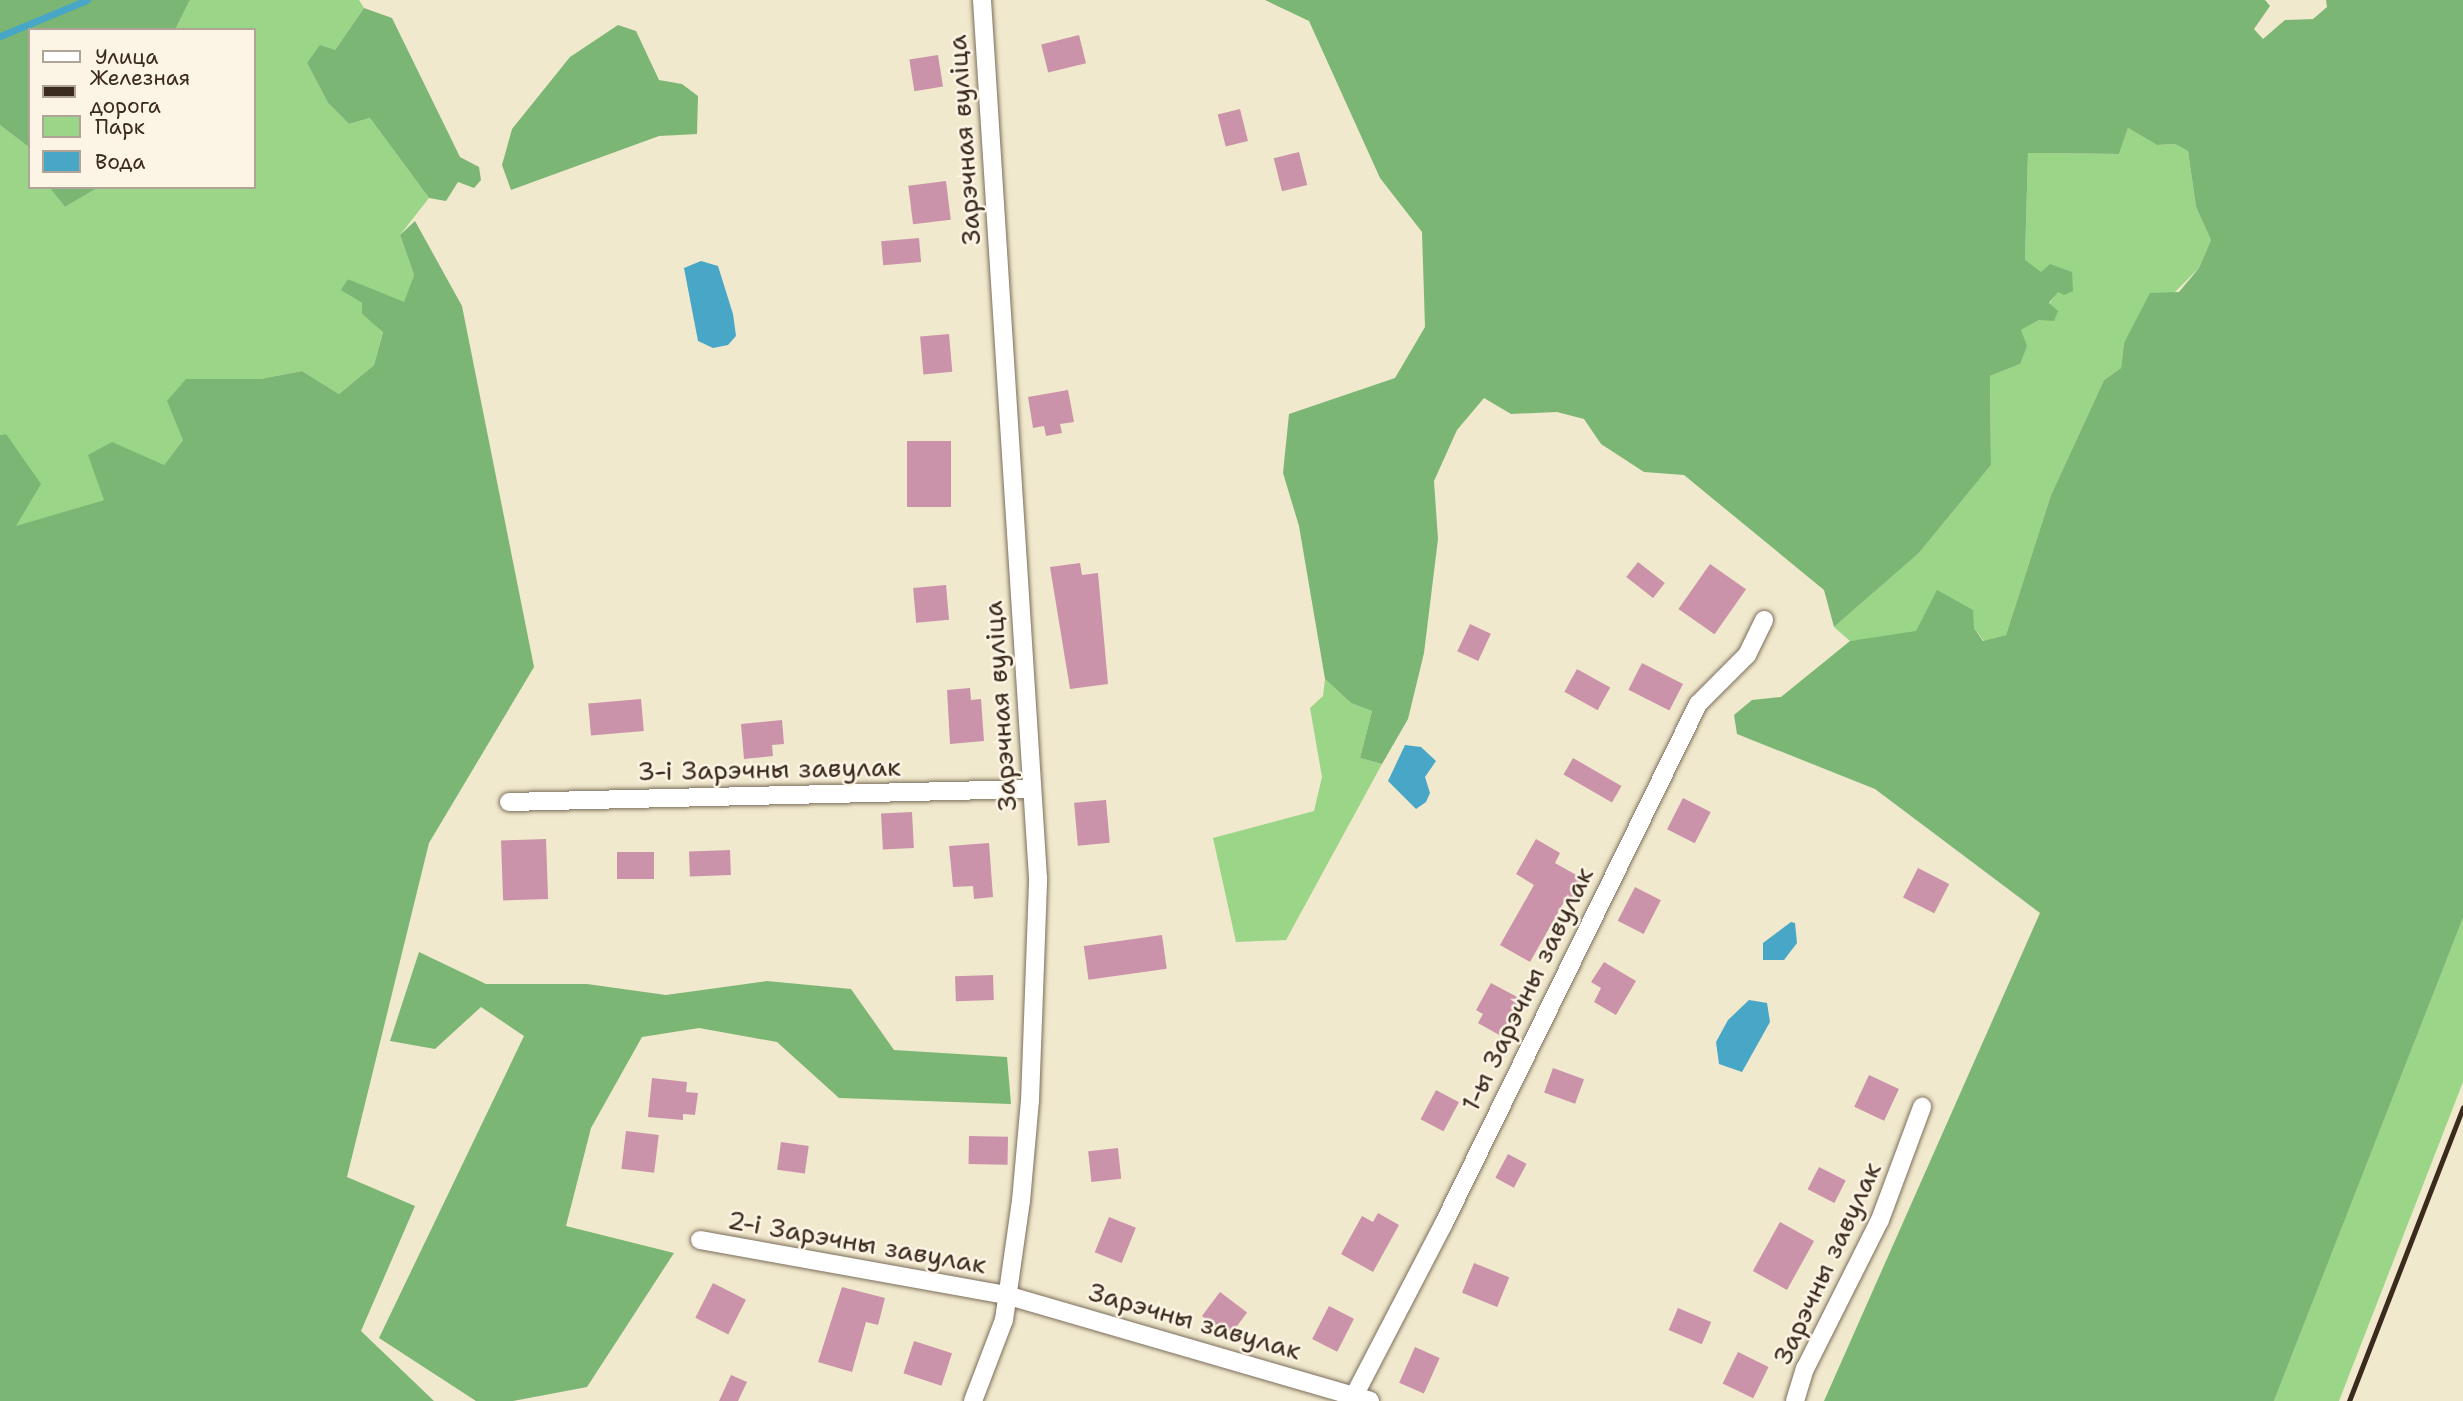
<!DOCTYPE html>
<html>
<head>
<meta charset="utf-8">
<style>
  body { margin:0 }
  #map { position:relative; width:2463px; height:1401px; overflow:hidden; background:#f1e9cd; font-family:"Shantell Sans",sans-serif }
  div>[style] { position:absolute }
  .green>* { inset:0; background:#9bd588 }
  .forest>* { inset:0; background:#7cb674 }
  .water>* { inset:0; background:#48a6c7 }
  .stream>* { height:7px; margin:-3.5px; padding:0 3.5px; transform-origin:3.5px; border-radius:3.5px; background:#48a6c7 }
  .building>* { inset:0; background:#ca93a9; transform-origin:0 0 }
  .roads { filter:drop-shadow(0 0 2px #7b6d5b) drop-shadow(0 0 2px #7b6d5b) }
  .minor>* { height:18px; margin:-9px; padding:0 9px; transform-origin:9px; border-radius:9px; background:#fff }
  .rail>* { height:5px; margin:-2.5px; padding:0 2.5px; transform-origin:2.5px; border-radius:2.5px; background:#3b2a1e }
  span { translate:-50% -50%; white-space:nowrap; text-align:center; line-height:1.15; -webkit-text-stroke:5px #fcf5e5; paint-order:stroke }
  .street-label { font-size:26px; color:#3b2a1e }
  .legend { position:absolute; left:28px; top:28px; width:228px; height:161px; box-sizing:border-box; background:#fcf5e5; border:2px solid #afa495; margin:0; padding:9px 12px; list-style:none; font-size:21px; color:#3b2a1e }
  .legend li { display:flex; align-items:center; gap:14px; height:35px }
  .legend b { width:35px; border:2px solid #afa495 }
</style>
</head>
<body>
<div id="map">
  <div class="green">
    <div style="clip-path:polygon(190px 0,359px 0,364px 8px,335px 50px,307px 63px,328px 103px,349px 124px,370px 118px,429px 198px,400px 235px,414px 275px,404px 303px,348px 279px,342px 290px,362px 303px,362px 314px,383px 331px,374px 365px,339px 394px,302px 371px,260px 379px,186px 379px,183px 440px,164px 465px,104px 500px,15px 527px,6px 434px,0 435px,0 125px,30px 148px,30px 187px,49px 187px,65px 207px,99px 187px,254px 187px,254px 30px,175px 30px)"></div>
    <div style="clip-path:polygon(2128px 128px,2157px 145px,2175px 144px,2188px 151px,2196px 207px,2211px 240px,2199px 268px,2124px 343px,2121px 368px,2104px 380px,2051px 495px,2006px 635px,1984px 641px,1974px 628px,1850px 641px,1834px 627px,1919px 553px,1991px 465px,1990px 376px,2020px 364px,2021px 330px,2039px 320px,2058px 291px,2025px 261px,2028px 153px,2119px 154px)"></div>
    <div style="clip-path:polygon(1325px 679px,1351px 703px,1372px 711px,1360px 758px,1382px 764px,1286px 940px,1236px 942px,1213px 838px,1314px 811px,1322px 777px,1310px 708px,1323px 696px)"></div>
    <div style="clip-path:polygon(2463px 918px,2463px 1082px,2339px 1401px,2274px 1401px)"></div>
  </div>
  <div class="forest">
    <div style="clip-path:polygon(0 0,190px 0,175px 30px,30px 30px,30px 148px,0 125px)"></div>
    <div style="clip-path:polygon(1265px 0,2265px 0,2270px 6px,2254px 29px,2263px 39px,2285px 20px,2313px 19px,2327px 7px,2326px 0,2463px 0,2463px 918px,2274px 1401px,1824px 1401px,2040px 913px,1875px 789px,1737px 734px,1734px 715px,1752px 700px,1781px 697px,1850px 641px,1916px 631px,1937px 590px,1973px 610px,1974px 628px,1983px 641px,2006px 635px,2051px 495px,2104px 380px,2121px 368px,2124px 343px,2150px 293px,2179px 292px,2199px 268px,2211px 240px,2196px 207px,2188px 151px,2175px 144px,2157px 145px,2128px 128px,2119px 154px,2028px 153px,2025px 260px,2041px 272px,2050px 264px,2072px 272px,2073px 291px,2064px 295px,2058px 292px,2049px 303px,2058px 311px,2054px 321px,2039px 320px,2021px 330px,2027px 346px,2020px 364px,1990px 376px,1991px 465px,1919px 553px,1834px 627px,1824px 590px,1684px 475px,1644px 472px,1601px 444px,1584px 419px,1557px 412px,1511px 414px,1484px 398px,1457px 430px,1434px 481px,1438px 539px,1424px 653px,1408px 719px,1382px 764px,1360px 758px,1372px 711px,1351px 703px,1325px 679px,1299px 526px,1283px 473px,1289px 414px,1395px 378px,1425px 327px,1422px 232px,1380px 178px,1309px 21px)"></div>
    <div style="clip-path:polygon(364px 8px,392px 18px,460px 157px,479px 167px,481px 180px,474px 188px,458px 182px,446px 201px,429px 198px,370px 118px,349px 124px,328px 103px,307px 63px,320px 45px,335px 50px)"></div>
    <div style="clip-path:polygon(618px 25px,636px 31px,659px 80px,682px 84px,698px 96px,697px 134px,659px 136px,511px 190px,502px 165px,512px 129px,570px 57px)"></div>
    <div style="clip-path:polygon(49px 187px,99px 187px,65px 207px)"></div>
    <div style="clip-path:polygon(415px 221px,462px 306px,534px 667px,429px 843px,347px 1177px,415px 1206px,361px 1331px,434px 1401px,0 1401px,0 435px,6px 434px,41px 484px,16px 526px,104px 500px,88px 455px,112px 442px,164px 465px,183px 440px,167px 401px,186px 379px,260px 379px,302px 371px,339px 394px,374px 365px,383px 332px,362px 314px,362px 303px,341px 290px,348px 279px,404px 302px,414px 275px,400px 235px)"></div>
    <div style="clip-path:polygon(419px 952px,486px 984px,587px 984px,666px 995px,767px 981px,851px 989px,894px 1050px,1007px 1057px,1011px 1104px,839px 1098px,777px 1042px,699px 1028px,642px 1037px,591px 1128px,566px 1226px,674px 1253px,587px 1387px,513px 1401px,476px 1401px,379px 1338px,524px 1036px,481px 1007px,435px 1049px,390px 1041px)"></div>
  </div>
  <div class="water">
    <div style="clip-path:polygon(701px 261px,718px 266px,733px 314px,736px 336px,728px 345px,713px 348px,698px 341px,684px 268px)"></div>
    <div style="clip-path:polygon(1405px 745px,1421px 747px,1436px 761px,1425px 777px,1430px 793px,1426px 802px,1416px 809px,1388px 781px)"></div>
    <div style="clip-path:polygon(1791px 922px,1795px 923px,1797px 943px,1784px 960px,1763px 960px,1763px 943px)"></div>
    <div style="clip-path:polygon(1749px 1000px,1767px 1003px,1770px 1022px,1742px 1072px,1719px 1064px,1716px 1042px,1728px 1020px)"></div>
  </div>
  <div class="stream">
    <div style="left:0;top:36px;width:94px;rotate:-22.5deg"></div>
  </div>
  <div class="building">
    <div style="left:1079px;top:35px;width:29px;height:39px;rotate:76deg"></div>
    <div style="left:938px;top:55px;width:32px;height:29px;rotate:81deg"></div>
    <div style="left:1240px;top:109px;width:33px;height:23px;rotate:76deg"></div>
    <div style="left:1299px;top:152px;width:34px;height:26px;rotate:76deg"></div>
    <div style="left:946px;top:181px;width:39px;height:38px;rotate:83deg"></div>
    <div style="left:919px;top:238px;width:24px;height:38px;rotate:85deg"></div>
    <div style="left:949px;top:334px;width:38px;height:29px;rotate:85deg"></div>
    <div style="clip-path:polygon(1068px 390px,1074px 422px,1060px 424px,1062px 433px,1046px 436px,1044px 426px,1033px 428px,1028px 397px)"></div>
    <div style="left:907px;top:441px;width:44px;height:66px"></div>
    <div style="left:1638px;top:562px;width:34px;height:19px;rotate:38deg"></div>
    <div style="clip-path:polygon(1080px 563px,1082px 575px,1098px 573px,1108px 684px,1070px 689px,1050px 567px)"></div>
    <div style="left:1710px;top:564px;width:44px;height:55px;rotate:35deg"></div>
    <div style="left:946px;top:585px;width:35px;height:33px;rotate:85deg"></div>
    <div style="left:1470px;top:624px;width:23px;height:30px;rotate:25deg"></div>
    <div style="left:1642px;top:663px;width:46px;height:30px;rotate:27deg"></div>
    <div style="left:1577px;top:669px;width:38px;height:26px;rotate:29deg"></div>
    <div style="clip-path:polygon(970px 688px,971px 700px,981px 699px,984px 741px,950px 744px,947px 690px)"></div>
    <div style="left:641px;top:699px;width:32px;height:53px;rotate:85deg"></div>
    <div style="clip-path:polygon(782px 720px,784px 744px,772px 745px,773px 756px,744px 759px,741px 724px)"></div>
    <div style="left:1573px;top:758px;width:56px;height:19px;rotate:30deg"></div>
    <div style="left:1683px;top:798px;width:31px;height:35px;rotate:27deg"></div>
    <div style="left:1106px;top:800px;width:43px;height:32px;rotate:85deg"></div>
    <div style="left:912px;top:812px;width:36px;height:31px;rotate:87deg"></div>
    <div style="left:546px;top:839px;width:60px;height:45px;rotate:88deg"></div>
    <div style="clip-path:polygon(1536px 839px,1560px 853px,1555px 863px,1585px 880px,1570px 906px,1564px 902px,1530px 962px,1500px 945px,1534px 885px,1516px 874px)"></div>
    <div style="clip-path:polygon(989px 843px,993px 897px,974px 899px,973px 886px,953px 887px,949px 846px)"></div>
    <div style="left:730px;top:850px;width:25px;height:41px;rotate:88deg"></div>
    <div style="left:617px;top:852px;width:37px;height:27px"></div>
    <div style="left:1918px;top:868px;width:35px;height:33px;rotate:27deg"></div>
    <div style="left:1635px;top:887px;width:29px;height:38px;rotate:27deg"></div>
    <div style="left:1162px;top:935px;width:34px;height:79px;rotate:82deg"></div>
    <div style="clip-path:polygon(1604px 962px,1636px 981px,1616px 1015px,1594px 1002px,1601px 988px,1591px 982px)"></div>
    <div style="left:993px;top:975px;width:25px;height:38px;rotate:88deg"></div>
    <div style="clip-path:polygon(1491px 983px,1521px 999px,1501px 1036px,1478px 1023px,1483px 1014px,1476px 1010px)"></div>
    <div style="left:1553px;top:1068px;width:33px;height:26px;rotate:20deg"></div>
    <div style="left:1869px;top:1075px;width:33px;height:35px;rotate:25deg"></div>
    <div style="clip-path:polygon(652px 1078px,687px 1082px,686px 1092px,698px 1093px,695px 1115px,683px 1114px,683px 1120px,648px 1117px)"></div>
    <div style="left:1436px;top:1090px;width:26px;height:33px;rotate:28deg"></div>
    <div style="left:626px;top:1131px;width:33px;height:38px;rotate:7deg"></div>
    <div style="left:969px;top:1136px;width:39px;height:28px;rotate:1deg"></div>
    <div style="left:781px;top:1142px;width:28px;height:28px;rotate:8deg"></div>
    <div style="left:1118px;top:1148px;width:31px;height:30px;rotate:84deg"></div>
    <div style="left:1508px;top:1154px;width:21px;height:27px;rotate:28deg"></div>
    <div style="left:1819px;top:1167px;width:30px;height:25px;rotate:27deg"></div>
    <div style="clip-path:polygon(1378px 1213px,1399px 1225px,1373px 1272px,1341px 1254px,1362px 1216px,1373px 1222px)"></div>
    <div style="left:1109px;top:1217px;width:29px;height:38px;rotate:22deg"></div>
    <div style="left:1780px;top:1222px;width:39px;height:56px;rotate:29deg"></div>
    <div style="left:1474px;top:1263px;width:38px;height:32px;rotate:22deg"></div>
    <div style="left:713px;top:1283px;width:37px;height:39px;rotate:27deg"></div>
    <div style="clip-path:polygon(842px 1287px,885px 1298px,878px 1325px,866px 1322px,852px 1372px,818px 1362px)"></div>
    <div style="left:1220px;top:1292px;width:34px;height:30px;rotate:37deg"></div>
    <div style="left:1329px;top:1306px;width:28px;height:37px;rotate:27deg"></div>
    <div style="left:1678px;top:1308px;width:36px;height:24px;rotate:23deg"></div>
    <div style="left:914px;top:1341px;width:40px;height:34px;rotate:18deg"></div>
    <div style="left:1415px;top:1347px;width:27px;height:39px;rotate:24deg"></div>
    <div style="left:1738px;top:1352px;width:34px;height:35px;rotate:26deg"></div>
    <div style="clip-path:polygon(731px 1375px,747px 1382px,738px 1401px,719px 1401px)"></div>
  </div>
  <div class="roads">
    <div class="minor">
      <div style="left:509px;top:802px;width:522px;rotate:-1.43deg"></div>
      <div style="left:700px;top:1240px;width:311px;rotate:10.2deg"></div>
      <div style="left:1006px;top:1295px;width:379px;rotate:16.2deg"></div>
      <div style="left:1355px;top:1394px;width:191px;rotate:-62.5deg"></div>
      <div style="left:1443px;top:1225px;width:580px;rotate:-63.92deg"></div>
      <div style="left:1698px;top:704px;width:69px;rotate:-45deg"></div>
      <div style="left:1747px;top:655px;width:39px;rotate:-64deg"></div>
      <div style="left:973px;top:1401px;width:87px;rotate:-69.1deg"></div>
      <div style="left:1004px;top:1320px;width:120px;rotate:-81.9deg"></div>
      <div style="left:1021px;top:1201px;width:100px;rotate:-84.9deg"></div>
      <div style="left:1030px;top:1101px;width:223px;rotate:-87.9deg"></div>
      <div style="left:1038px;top:878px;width:880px;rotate:-93.65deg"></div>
      <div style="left:1795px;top:1401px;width:34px;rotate:-73deg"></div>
      <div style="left:1805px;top:1369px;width:167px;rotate:-63.3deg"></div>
      <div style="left:1880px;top:1220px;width:121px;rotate:-69.6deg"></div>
    </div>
  </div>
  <div class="rail">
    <div style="left:2349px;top:1401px;width:315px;rotate:-68.8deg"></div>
  </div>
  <div class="street-label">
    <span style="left:964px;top:140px;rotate:-94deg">Зарэчная вуліца</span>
    <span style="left:1000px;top:706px;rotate:-94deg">Зарэчная вуліца</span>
    <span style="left:769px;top:769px;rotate:-1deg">3-і Зарэчны завулак</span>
    <span style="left:1527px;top:989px;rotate:-64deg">1-ы Зарэчны завулак</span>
    <span style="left:857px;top:1242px;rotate:10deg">2-і Зарэчны завулак</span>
    <span style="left:1827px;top:1263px;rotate:-65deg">Зарэчны завулак</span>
    <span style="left:1195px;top:1321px;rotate:16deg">Зарэчны завулак</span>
  </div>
  <ul class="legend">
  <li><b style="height:9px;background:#fff"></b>Улица</li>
  <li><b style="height:9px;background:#3b2a1e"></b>Железная дорога</li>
  <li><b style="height:19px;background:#9bd588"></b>Парк</li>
  <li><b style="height:19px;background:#48a6c7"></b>Вода</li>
  </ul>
</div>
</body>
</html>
